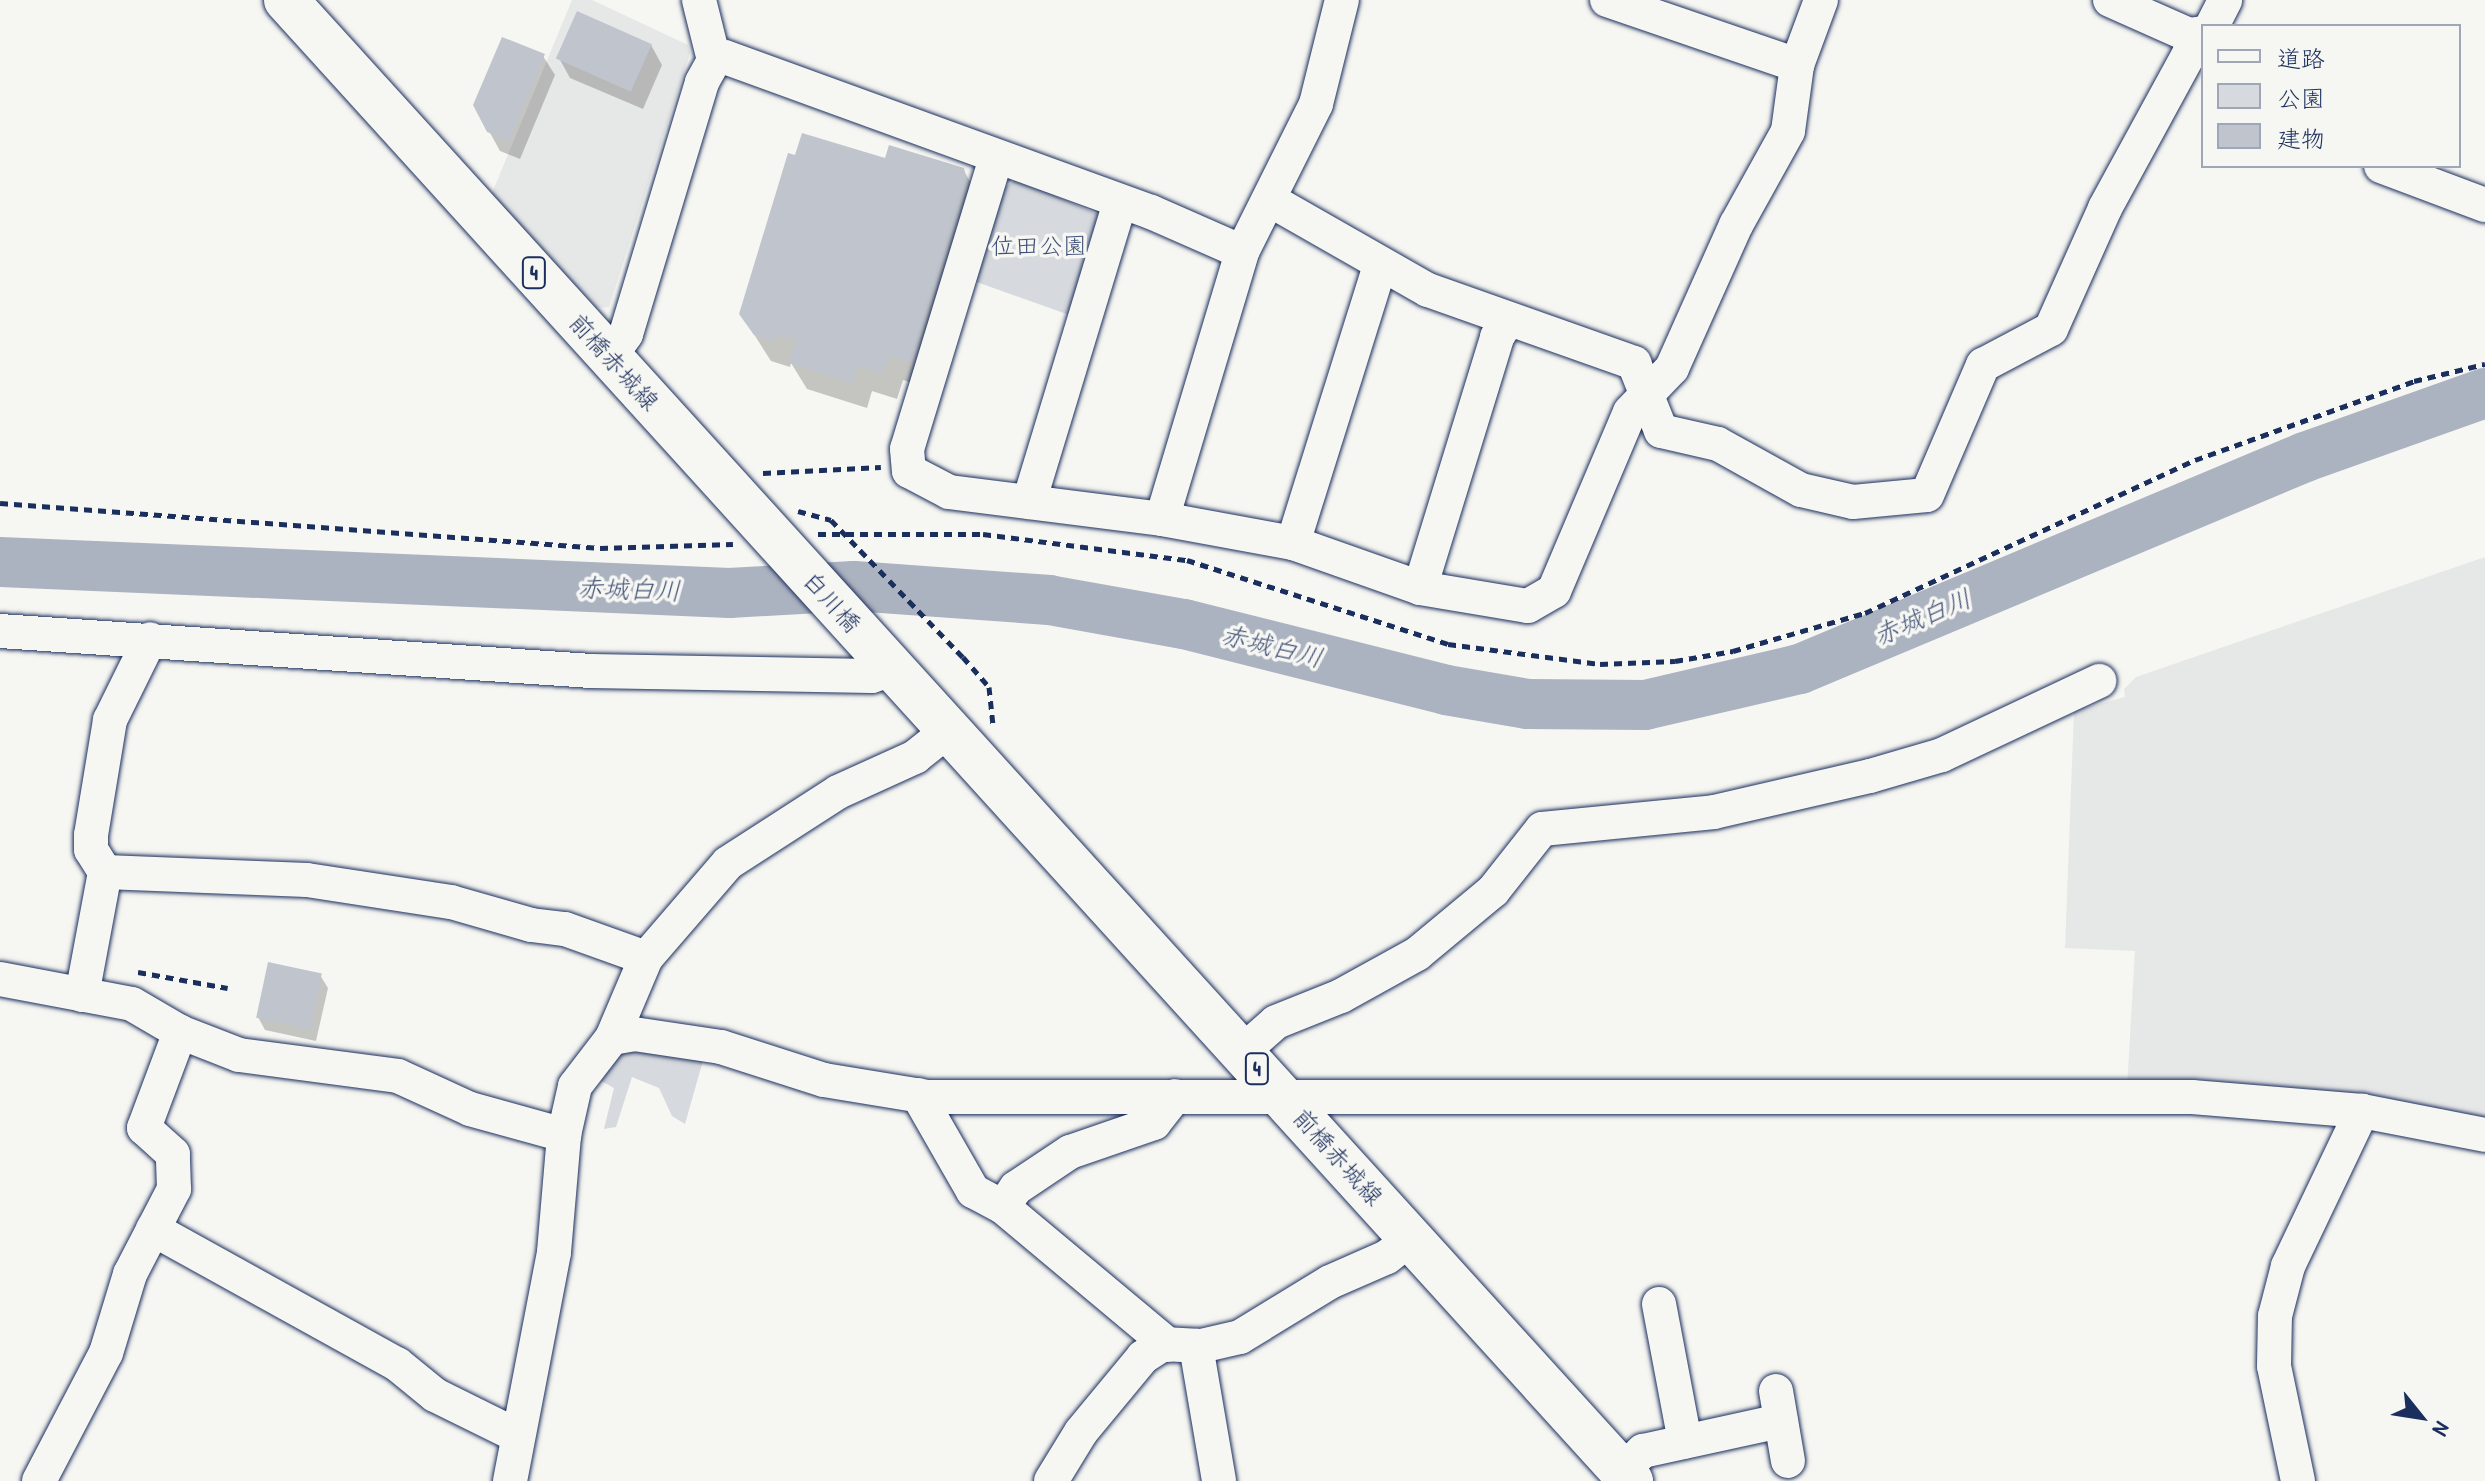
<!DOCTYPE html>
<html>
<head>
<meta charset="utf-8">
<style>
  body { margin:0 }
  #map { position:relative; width:2485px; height:1481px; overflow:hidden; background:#f6f6f2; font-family:"Patrick Hand","Klee One",sans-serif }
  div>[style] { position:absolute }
  .built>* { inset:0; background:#e6e7e7 }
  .green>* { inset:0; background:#d6d9dd }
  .shadow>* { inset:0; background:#0003 }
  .river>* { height:50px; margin:-25px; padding:0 25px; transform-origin:25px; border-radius:25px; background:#abb2c0 }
  .building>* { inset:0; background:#c0c4cd; transform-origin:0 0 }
  .path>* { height:5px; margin-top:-2.5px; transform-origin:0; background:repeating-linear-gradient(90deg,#1b2f5e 0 8px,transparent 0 14px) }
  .roads { filter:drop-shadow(0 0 2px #1b2f5e) drop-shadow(0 0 2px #1b2f5e) }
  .minor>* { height:34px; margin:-17px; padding:0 17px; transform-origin:17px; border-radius:17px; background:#f6f6f2 }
  .major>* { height:44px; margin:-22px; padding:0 22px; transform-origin:22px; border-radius:22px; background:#f6f6f2 }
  span { translate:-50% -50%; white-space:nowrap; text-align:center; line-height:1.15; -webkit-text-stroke:7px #f6f6f2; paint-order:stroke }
  .shield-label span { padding:2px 6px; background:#f6f6f2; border:2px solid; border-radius:6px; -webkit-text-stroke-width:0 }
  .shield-label { font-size:22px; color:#1b2f5e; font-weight:700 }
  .park-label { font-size:24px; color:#405177 }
  .street-label { font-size:24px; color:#1b2f5e }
  .water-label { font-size:26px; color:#46567b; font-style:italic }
  .legend { position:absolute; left:2201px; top:24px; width:260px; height:144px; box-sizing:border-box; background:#f6f6f2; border:2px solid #9ea6b7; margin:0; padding:10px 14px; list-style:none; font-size:24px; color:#1b2f5e }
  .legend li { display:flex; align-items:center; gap:16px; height:40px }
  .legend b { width:40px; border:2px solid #9ea6b7 }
  .north { position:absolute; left:2381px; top:1377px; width:80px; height:80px; -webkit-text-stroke:6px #f6f6f2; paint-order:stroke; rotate:120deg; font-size:22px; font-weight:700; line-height:32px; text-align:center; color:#1b2f5e }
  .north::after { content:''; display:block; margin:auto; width:28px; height:36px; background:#1b2f5e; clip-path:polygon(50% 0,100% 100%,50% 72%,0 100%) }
</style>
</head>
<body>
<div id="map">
  <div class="built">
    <div style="clip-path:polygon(572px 0,592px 0,688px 45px,690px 53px,609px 307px,596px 308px,490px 198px)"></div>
    <div style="clip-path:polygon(2485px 557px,2485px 1123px,2127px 1088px,2135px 951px,2065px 948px,2074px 711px,2125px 697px,2124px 689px,2136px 677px)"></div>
  </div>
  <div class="green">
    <div style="clip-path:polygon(1017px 179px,1101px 216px,1075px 317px,971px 280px,998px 192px)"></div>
    <div style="clip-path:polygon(624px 1048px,706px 1050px,685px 1124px,672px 1116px,659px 1088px,632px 1077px,616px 1127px,604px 1129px,614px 1088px,592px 1076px)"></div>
  </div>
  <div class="shadow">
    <div style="clip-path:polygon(651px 45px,662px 65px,643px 109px,570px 78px,559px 58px)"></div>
    <div style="clip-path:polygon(543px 56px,555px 75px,520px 159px,500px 151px,489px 131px)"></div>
    <div style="clip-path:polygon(887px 160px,963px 169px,978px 196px,925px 387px,903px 380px,897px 399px,872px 391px,867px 408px,807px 389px,791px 363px,790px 367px,771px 361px,741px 314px)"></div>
    <div style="clip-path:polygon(320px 975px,328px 988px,316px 1041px,265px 1030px,258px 1017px)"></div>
  </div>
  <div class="river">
    <div style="left:0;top:562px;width:730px;rotate:2.43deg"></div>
    <div style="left:729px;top:593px;width:125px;rotate:-3.2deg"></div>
    <div style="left:854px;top:586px;width:196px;rotate:4.1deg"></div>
    <div style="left:1049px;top:600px;width:137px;rotate:10.1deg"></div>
    <div style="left:1184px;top:624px;width:270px;rotate:14.1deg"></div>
    <div style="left:1446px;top:690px;width:83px;rotate:9.7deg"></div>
    <div style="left:1528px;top:704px;width:117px;rotate:0.5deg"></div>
    <div style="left:1645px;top:705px;width:159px;rotate:-13.1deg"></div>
    <div style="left:1800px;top:669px;width:548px;rotate:-22.77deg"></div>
    <div style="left:2305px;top:457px;width:191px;rotate:-19.6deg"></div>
  </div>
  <div class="building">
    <div style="left:577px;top:11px;width:82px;height:52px;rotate:24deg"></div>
    <div style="clip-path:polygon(502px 37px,545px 54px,509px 141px,487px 132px,473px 105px)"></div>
    <div style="clip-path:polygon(802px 133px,885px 158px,889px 145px,964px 168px,967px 181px,911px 362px,889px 356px,883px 374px,857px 366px,852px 383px,789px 363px,797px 340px,778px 335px,775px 342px,754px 335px,739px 314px,788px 153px,795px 155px)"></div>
    <div style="left:268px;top:962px;width:55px;height:57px;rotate:12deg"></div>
  </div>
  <div class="path">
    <div style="left:763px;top:473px;width:118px;rotate:-2.9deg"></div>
    <div style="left:0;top:503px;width:602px;rotate:4.29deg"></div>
    <div style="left:600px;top:548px;width:133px;rotate:-1.7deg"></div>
    <div style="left:798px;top:511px;width:34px;rotate:15deg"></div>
    <div style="left:831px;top:520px;width:190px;rotate:46.1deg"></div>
    <div style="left:963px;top:657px;width:40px;rotate:49deg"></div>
    <div style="left:989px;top:687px;width:38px;rotate:84deg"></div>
    <div style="left:818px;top:534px;width:165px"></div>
    <div style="left:983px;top:534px;width:206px;rotate:7.3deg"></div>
    <div style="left:1187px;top:560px;width:274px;rotate:17.8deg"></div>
    <div style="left:1448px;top:644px;width:153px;rotate:7.5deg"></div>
    <div style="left:1600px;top:664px;width:75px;rotate:-2.3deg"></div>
    <div style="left:1675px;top:661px;width:59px;rotate:-9.8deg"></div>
    <div style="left:1733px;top:651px;width:137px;rotate:-16.1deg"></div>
    <div style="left:1865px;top:613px;width:364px;rotate:-24.9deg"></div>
    <div style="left:2195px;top:460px;width:233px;rotate:-19.8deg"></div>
    <div style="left:2414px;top:381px;width:73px;rotate:-13.5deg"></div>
    <div style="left:138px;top:972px;width:91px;rotate:10.1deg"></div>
  </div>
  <div class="roads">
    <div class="minor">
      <div style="left:699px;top:0;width:62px;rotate:76deg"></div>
      <div style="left:1607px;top:0;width:201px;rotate:18.9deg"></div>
      <div style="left:2110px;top:0;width:86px;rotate:23.9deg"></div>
      <div style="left:2189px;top:35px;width:14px;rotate:-8deg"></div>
      <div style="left:2212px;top:26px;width:29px;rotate:-63deg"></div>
      <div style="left:996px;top:158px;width:304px;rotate:107deg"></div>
      <div style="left:907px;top:449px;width:22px;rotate:85deg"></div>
      <div style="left:909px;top:471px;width:45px;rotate:27.7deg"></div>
      <div style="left:949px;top:492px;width:215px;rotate:7.2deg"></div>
      <div style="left:1162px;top:519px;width:279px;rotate:-73.3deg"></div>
      <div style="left:1242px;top:252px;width:165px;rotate:-63.4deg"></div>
      <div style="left:1316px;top:104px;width:107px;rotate:-76deg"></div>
      <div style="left:2381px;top:166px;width:111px;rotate:20.6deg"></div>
      <div style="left:1270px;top:200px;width:182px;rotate:29.7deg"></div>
      <div style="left:1428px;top:290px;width:219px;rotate:19.5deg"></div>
      <div style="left:1634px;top:363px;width:73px;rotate:68.3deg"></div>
      <div style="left:1661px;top:431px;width:58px;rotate:12.8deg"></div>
      <div style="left:1718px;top:444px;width:95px;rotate:29deg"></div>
      <div style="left:1801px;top:490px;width:53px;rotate:13deg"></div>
      <div style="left:1853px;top:502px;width:74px;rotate:-5.4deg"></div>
      <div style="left:1927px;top:495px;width:142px;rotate:-66.7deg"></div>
      <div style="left:1983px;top:365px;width:77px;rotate:-27.9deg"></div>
      <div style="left:2051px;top:329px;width:133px;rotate:-65.9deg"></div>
      <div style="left:2105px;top:208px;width:175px;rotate:-61.4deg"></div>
      <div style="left:2189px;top:54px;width:21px;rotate:-49deg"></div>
      <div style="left:610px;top:357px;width:28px;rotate:-55deg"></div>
      <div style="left:626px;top:334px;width:263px;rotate:-73.2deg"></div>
      <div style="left:702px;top:82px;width:25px;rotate:-61deg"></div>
      <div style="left:714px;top:60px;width:11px;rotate:-15deg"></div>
      <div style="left:725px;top:57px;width:453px;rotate:20deg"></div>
      <div style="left:1151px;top:212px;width:99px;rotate:23.7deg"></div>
      <div style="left:1029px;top:502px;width:313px;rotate:-73.1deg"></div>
      <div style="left:1162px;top:519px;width:133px;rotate:10.4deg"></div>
      <div style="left:1293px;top:543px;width:135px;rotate:19.5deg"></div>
      <div style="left:1420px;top:588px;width:109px;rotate:9.5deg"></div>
      <div style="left:1528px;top:606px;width:30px;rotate:-30deg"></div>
      <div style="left:1554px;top:591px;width:194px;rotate:-67deg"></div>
      <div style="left:1630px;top:412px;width:61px;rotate:-46.3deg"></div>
      <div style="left:1672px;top:368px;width:157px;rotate:-65.9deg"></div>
      <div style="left:1736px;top:225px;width:107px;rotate:-61deg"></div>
      <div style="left:1788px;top:131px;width:67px;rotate:-82.2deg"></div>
      <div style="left:1797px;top:65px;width:69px;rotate:-69.7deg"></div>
      <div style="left:1293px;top:543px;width:290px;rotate:-72.6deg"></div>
      <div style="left:1420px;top:588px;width:263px;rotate:-72.9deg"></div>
      <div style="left:1497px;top:337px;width:20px;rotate:-57deg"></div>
      <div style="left:0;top:631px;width:592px;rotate:3.87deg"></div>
      <div style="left:591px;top:671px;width:281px;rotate:1deg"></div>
      <div style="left:872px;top:676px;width:21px;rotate:-19deg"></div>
      <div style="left:105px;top:872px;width:202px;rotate:2.3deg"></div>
      <div style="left:307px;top:880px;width:146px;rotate:8.7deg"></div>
      <div style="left:451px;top:902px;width:83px;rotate:16deg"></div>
      <div style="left:531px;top:925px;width:34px;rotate:7deg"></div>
      <div style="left:565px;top:929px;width:86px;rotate:19.7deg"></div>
      <div style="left:0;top:979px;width:134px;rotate:10.7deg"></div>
      <div style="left:132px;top:1004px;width:56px;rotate:30.3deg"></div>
      <div style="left:180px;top:1032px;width:63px;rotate:21.3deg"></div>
      <div style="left:239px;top:1055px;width:160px;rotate:7.5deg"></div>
      <div style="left:398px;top:1076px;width:79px;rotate:24.6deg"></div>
      <div style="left:470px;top:1109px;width:98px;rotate:15.5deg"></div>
      <div style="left:82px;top:995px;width:125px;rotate:-79.4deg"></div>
      <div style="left:105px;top:872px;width:26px;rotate:-122deg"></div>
      <div style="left:91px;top:850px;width:15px;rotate:-90deg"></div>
      <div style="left:91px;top:835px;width:117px;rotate:-80.6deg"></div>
      <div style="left:110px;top:720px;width:90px;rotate:-63.7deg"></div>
      <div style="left:612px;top:1038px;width:87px;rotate:-67deg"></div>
      <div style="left:646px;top:958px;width:125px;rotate:-49.2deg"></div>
      <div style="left:728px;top:863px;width:131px;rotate:-32.8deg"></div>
      <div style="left:838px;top:792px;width:85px;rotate:-24.4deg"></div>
      <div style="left:915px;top:757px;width:43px;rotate:-38.5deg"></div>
      <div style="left:1242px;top:1052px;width:45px;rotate:-41.4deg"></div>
      <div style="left:1276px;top:1022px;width:70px;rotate:-21.8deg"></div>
      <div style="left:1341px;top:996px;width:87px;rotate:-28.9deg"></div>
      <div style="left:1417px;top:954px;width:99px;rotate:-39.7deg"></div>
      <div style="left:1493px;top:891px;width:79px;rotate:-51.7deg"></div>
      <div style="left:1542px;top:829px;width:173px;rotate:-5.6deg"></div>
      <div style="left:1714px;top:812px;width:160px;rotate:-13deg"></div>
      <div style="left:1870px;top:776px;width:75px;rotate:-16.3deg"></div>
      <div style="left:1942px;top:755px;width:174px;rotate:-25.2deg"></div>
      <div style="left:918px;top:1095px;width:111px;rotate:60.2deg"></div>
      <div style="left:973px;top:1191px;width:34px;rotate:28deg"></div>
      <div style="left:1003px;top:1207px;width:215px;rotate:39.9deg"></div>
      <div style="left:1003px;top:1207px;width:23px;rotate:-56deg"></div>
      <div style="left:1016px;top:1188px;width:65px;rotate:-33.7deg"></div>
      <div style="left:1070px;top:1152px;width:89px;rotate:-19deg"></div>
      <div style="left:1154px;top:1123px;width:34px;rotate:-52deg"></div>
      <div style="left:153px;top:1229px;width:279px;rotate:29deg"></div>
      <div style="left:397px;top:1364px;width:49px;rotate:39.2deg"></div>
      <div style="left:435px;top:1395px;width:90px;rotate:26.3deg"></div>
      <div style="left:1659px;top:1304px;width:140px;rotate:79.3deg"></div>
      <div style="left:1196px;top:1346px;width:137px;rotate:80.3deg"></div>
      <div style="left:1776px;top:1391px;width:71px;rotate:80.3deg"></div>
      <div style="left:1622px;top:1471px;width:29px;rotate:-44deg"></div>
      <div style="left:1643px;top:1451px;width:141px;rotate:-12.3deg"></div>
      <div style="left:39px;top:1481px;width:144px;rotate:-62.4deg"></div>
      <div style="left:106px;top:1353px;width:83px;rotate:-73.1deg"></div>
      <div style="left:130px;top:1274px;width:96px;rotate:-62.6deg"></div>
      <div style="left:174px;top:1189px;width:35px;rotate:-92deg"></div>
      <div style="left:173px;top:1154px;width:39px;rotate:-138deg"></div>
      <div style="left:144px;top:1128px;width:103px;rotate:-69.4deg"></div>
      <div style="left:510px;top:1481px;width:233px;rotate:-79.1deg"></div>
      <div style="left:554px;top:1252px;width:117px;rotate:-85.1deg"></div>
      <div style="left:564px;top:1135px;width:50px;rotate:-77.3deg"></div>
      <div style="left:575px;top:1086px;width:61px;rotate:-52.4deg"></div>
      <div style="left:612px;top:1038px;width:22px;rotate:-10deg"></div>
      <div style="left:634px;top:1034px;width:88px;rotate:8.5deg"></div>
      <div style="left:721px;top:1047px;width:108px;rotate:17.8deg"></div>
      <div style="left:824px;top:1080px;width:105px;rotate:9.3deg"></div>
      <div style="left:928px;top:1097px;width:1264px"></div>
      <div style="left:2192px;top:1097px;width:171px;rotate:4.7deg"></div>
      <div style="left:2362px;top:1111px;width:125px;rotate:11deg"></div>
      <div style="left:1051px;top:1481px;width:57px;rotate:-58.5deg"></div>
      <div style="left:1081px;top:1432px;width:97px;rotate:-50.4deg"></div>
      <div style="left:1143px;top:1357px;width:24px;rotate:-33deg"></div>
      <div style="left:1163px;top:1344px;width:38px;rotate:3deg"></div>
      <div style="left:1201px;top:1346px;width:40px;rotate:-13deg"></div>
      <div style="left:1240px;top:1337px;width:105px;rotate:-31.4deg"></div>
      <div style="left:1330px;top:1282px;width:62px;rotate:-23.7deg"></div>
      <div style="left:1387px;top:1257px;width:31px;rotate:-38deg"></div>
      <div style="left:2298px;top:1481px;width:117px;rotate:-101.8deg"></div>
      <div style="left:2274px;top:1366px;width:50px;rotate:-88.9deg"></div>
      <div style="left:2275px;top:1316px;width:52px;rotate:-75.4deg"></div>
      <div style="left:2288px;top:1266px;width:172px;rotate:-64.5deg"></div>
    </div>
    <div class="major">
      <div style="left:286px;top:0;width:2001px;rotate:47.76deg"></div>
    </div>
  </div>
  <div class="shield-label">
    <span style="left:534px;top:273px">4</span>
    <span style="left:1257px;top:1069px">4</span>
  </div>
  <div class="park-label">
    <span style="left:1039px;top:246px">位田公園</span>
  </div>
  <div class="street-label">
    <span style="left:614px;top:362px;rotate:48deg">前橋赤城線</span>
    <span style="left:832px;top:602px;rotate:48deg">白川橋</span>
    <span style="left:1338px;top:1157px;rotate:48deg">前橋赤城線</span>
  </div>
  <div class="water-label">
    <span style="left:629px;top:589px;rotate:2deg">赤城白川</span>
    <span style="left:1922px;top:617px;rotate:-23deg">赤城白川</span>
    <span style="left:1272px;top:646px;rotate:14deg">赤城白川</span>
  </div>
  <ul class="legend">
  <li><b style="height:10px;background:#f6f6f2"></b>道路</li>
  <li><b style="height:22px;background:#d6d9dd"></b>公園</li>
  <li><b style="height:22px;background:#c0c4cd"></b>建物</li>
  </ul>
  <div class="north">N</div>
</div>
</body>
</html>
